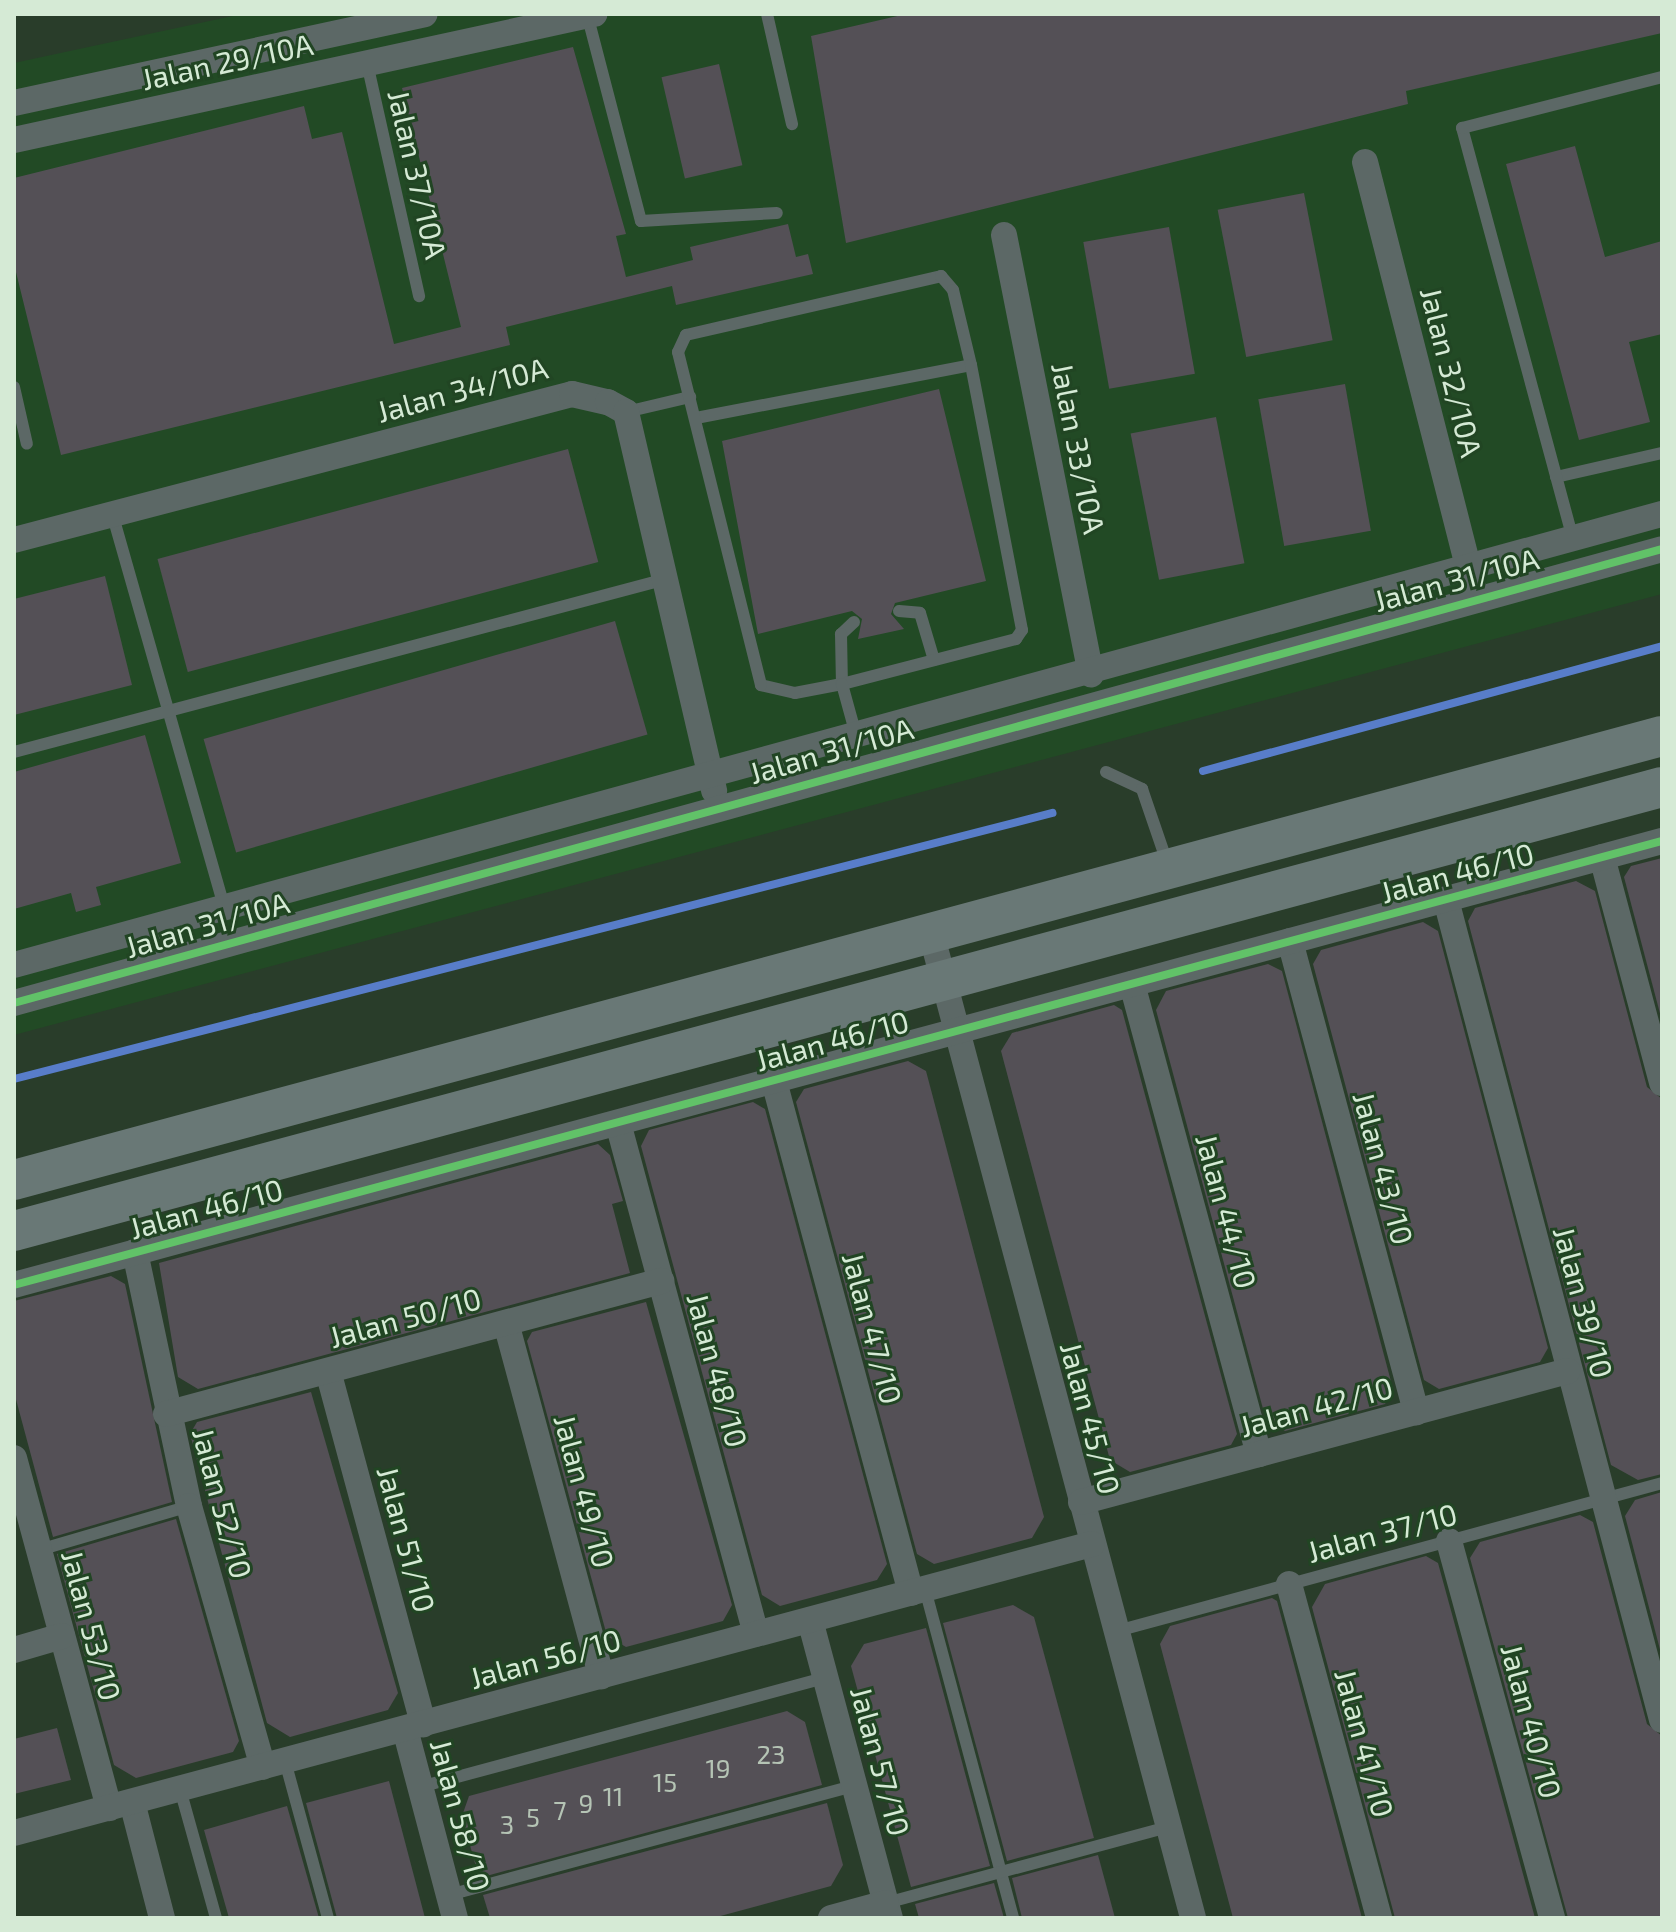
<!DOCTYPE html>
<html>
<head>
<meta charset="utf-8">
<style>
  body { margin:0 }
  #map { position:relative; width:1676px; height:1932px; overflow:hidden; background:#293d2a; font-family:"Exo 2",sans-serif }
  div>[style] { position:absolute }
  .built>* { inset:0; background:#224a25 }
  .stream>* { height:8px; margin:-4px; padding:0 4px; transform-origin:4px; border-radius:4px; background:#587dc9 }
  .building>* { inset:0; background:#545056; transform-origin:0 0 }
  .lane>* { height:12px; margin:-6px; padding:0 6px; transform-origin:6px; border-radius:6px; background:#5c6866 }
  .street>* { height:26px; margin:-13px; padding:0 13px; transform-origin:13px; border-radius:13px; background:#5c6866 }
  .primary>* { height:40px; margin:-20px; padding:0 20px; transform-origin:20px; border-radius:20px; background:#697876 }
  .cycleway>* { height:8px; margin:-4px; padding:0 4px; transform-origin:4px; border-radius:4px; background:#61c268 }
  span { translate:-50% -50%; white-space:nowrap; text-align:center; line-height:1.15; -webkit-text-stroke:6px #214523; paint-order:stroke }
  .number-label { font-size:26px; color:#b5c4b5 }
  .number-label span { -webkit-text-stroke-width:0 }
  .street-label { font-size:30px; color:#d5ead5 }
  .frame { position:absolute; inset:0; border:16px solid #d5ead5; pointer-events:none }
</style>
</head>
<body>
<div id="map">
  <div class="built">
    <div style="clip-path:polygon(242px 14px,1662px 14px,1662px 594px,14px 1035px,14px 63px)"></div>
  </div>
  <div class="stream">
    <div style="left:1203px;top:771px;width:476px;rotate:-15.2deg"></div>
    <div style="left:14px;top:1079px;width:1072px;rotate:-14.37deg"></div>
  </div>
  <div class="building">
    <div style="clip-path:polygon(906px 14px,1662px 14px,1662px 33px,1406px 91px,1408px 104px,846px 243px,811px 36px)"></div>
    <div style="clip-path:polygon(573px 47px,626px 234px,616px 236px,626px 277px,693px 260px,690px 247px,788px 224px,796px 257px,808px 254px,813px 274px,676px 305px,672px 286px,506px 327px,510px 345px,61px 455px,14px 264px,14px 178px,304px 106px,312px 139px,342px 132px,394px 344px,461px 327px,402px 88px)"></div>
    <div style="left:719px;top:64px;width:104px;height:59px;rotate:77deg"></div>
    <div style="clip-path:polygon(1575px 146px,1605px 257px,1662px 241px,1662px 334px,1629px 342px,1650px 422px,1579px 440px,1506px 164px)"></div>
    <div style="left:1304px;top:193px;width:150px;height:88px;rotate:79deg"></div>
    <div style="left:1169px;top:227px;width:149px;height:87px;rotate:80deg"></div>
    <div style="left:1345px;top:384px;width:149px;height:88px;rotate:80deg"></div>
    <div style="clip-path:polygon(939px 389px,986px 581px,895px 603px,891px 614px,904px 629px,858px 639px,862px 619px,852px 611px,758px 634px,722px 441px)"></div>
    <div style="left:1216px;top:417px;width:149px;height:87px;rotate:79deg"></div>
    <div style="left:568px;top:449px;width:117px;height:425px;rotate:75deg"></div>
    <div style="clip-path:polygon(105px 576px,132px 685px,14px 715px,14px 599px)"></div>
    <div style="left:615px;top:621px;width:118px;height:428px;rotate:74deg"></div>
    <div style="clip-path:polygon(145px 735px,181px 863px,96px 887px,101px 905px,76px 912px,71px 893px,14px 909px,14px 772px)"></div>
    <div style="clip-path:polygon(1662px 858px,1662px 1021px,1624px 877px,1631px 866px)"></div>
    <div style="clip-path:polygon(1576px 881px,1595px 891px,1647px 1087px,1662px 1099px,1662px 1474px,1638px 1480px,1611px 1465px,1468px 921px,1475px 908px)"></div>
    <div style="clip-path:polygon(1423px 922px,1438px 931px,1548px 1348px,1540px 1362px,1439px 1389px,1424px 1380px,1313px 964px,1321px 950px)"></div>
    <div style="clip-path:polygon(1268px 964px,1282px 971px,1393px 1389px,1385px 1404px,1285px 1431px,1266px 1420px,1156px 1010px,1166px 991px)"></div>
    <div style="clip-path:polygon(1114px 1005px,1122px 1010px,1237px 1434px,1231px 1445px,1130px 1472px,1110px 1460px,1001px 1051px,1012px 1033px)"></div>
    <div style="clip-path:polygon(908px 1061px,926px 1071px,1044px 1517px,1032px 1538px,934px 1564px,917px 1554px,796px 1102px,804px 1089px)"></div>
    <div style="clip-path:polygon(753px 1102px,765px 1109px,887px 1564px,877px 1580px,780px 1606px,762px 1595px,641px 1146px,649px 1130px)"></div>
    <div style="clip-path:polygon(598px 1144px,610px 1155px,623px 1201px,612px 1204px,630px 1273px,198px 1389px,178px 1377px,159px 1263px)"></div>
    <div style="clip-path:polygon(111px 1276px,125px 1284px,172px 1502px,53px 1537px,14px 1392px,14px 1301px)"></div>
    <div style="clip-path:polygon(646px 1302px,732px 1605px,723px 1621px,626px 1647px,607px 1636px,527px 1341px,532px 1332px)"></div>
    <div style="clip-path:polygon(311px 1392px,398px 1693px,388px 1710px,290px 1737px,267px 1723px,190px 1434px,197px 1422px)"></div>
    <div style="clip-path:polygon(1662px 1492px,1662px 1657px,1625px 1516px,1635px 1500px)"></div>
    <div style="clip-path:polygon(1580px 1515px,1593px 1522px,1647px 1724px,1662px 1736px,1662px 1918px,1568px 1918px,1470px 1558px,1480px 1542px)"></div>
    <div style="clip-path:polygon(176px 1519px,239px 1741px,233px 1752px,136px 1778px,114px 1765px,57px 1554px)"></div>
    <div style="clip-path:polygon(1426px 1556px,1438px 1563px,1535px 1918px,1395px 1918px,1312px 1607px,1325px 1584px)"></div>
    <div style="clip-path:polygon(1272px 1598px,1277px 1601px,1362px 1918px,1233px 1918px,1160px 1644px,1170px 1626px)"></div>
    <div style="clip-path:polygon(1013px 1605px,1034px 1617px,1094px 1838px,1007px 1861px,943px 1623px)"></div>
    <div style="clip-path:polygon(926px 1628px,990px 1866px,911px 1887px,851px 1666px,864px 1644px)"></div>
    <div style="clip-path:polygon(787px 1711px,805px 1722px,822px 1785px,479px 1878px,462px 1816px,469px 1796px)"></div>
    <div style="clip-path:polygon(57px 1728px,71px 1780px,14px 1794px,14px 1739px)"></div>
    <div style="clip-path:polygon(389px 1781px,425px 1918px,337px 1918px,306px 1803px)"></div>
    <div style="clip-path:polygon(827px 1803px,843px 1865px,831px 1886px,713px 1918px,490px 1918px,483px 1895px)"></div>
    <div style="clip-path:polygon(287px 1806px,319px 1918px,229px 1918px,204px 1830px)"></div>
    <div style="clip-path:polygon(1098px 1855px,1115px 1918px,1022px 1918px,1012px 1878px)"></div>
    <div style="clip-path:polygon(994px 1883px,1004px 1918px,919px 1918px,915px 1904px)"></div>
  </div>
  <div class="lane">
    <div style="left:587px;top:14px;width:214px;rotate:75.4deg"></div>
    <div style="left:641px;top:221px;width:136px;rotate:-3.4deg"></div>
    <div style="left:767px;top:14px;width:113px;rotate:77.2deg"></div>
    <div style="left:367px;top:63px;width:239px;rotate:77.4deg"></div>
    <div style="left:14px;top:387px;width:58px;rotate:77.2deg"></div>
    <div style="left:626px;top:412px;width:66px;rotate:-13.2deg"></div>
    <div style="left:696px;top:418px;width:280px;rotate:-10.9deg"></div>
    <div style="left:1556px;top:477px;width:109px;rotate:-12.8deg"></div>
    <div style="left:112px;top:513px;width:409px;rotate:74.1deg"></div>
    <div style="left:1573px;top:539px;width:426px;rotate:-105.1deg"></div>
    <div style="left:1462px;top:128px;width:206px;rotate:-14.3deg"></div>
    <div style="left:899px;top:611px;width:21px;rotate:5deg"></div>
    <div style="left:920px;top:613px;width:49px;rotate:73.4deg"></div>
    <div style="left:854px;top:622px;width:18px;rotate:137deg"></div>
    <div style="left:841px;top:634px;width:50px;rotate:88.9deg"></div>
    <div style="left:842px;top:684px;width:48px;rotate:169.2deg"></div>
    <div style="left:795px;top:693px;width:35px;rotate:-167deg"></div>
    <div style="left:761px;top:685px;width:343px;rotate:-104deg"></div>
    <div style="left:678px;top:352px;width:19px;rotate:-65deg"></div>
    <div style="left:686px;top:335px;width:262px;rotate:-13deg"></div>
    <div style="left:941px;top:276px;width:18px;rotate:49deg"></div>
    <div style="left:953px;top:290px;width:77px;rotate:76.5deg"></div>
    <div style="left:971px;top:365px;width:270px;rotate:79.1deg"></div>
    <div style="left:1022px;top:630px;width:11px;rotate:124deg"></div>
    <div style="left:1016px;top:639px;width:180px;rotate:165.5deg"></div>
    <div style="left:842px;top:684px;width:53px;rotate:74.6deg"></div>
    <div style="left:14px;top:752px;width:675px;rotate:-14.86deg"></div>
    <div style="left:1106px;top:772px;width:40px;rotate:25deg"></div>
    <div style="left:1142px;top:789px;width:80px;rotate:71.1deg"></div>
    <div style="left:39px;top:1550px;width:156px;rotate:-16.3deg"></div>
    <div style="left:925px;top:1589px;width:341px;rotate:75deg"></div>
    <div style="left:1117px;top:1631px;width:565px;rotate:-15.19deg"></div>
    <div style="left:285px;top:1761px;width:163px;rotate:74.7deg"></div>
    <div style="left:420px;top:1787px;width:419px;rotate:-15.1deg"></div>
    <div style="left:180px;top:1789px;width:134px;rotate:74.4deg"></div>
    <div style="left:449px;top:1895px;width:419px;rotate:-15.1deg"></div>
    <div style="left:886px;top:1903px;width:292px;rotate:-15.1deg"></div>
  </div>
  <div class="street">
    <div style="left:14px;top:103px;width:420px;rotate:-12.2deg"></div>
    <div style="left:14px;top:140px;width:594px;rotate:-12.26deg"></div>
    <div style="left:1365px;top:162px;width:437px;rotate:75.7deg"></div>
    <div style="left:1004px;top:235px;width:448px;rotate:78.8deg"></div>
    <div style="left:14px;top:540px;width:577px;rotate:-14.66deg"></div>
    <div style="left:572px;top:394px;width:37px;rotate:13deg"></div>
    <div style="left:608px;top:402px;width:21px;rotate:29deg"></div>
    <div style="left:626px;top:412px;width:389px;rotate:76.9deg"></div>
    <div style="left:1602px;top:857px;width:234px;rotate:75.1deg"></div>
    <div style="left:1446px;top:900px;width:848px;rotate:75.24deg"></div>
    <div style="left:931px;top:933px;width:1019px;rotate:75.1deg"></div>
    <div style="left:1290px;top:941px;width:488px;rotate:75deg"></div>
    <div style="left:14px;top:965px;width:1709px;rotate:-15.31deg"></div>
    <div style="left:1132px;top:984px;width:487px;rotate:74.9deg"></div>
    <div style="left:14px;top:1003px;width:1709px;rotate:-15.4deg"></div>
    <div style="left:774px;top:1081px;width:530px;rotate:75.02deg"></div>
    <div style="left:618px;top:1123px;width:529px;rotate:74.89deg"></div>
    <div style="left:135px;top:1252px;width:260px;rotate:78deg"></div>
    <div style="left:189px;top:1506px;width:271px;rotate:74.2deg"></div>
    <div style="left:14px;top:1285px;width:1707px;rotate:-15.08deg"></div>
    <div style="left:506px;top:1323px;width:366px;rotate:74.9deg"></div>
    <div style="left:328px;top:1371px;width:366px;rotate:74.9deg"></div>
    <div style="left:166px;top:1414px;width:513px;rotate:-15.04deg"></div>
    <div style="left:14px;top:1458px;width:363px;rotate:74.8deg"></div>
    <div style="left:1081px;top:1502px;width:504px;rotate:-15.06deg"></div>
    <div style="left:1449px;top:1541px;width:391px;rotate:74.7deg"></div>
    <div style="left:1289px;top:1584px;width:346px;rotate:74.9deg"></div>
    <div style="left:810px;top:1620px;width:309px;rotate:75deg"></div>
    <div style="left:14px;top:1650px;width:50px;rotate:-16.3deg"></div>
    <div style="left:405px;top:1729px;width:196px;rotate:75.2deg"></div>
    <div style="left:132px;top:1802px;width:120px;rotate:75.5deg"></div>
    <div style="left:14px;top:1833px;width:1116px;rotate:-15.01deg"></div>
    <div style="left:831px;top:1918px;width:57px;rotate:-15.3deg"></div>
  </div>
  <div class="primary">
    <div style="left:14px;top:1180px;width:1707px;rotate:-15.08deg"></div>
    <div style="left:14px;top:1231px;width:1707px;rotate:-15.08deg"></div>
  </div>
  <div class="cycleway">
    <div style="left:14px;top:1003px;width:1709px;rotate:-15.4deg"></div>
    <div style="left:14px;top:1285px;width:1707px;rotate:-15.08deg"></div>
  </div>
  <div class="number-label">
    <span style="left:771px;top:1754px">23</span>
    <span style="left:718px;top:1768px">19</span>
    <span style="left:665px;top:1782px">15</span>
    <span style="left:613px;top:1796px">11</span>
    <span style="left:586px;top:1803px">9</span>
    <span style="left:560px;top:1810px">7</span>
    <span style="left:533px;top:1817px">5</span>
    <span style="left:507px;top:1824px">3</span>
  </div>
  <div class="street-label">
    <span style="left:227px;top:61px;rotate:-12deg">Jalan 29/10A</span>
    <span style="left:418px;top:174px;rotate:77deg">Jalan 37/10A</span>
    <span style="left:1452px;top:372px;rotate:76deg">Jalan 32/10A</span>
    <span style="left:462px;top:389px;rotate:-15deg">Jalan 34/10A</span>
    <span style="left:1079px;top:448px;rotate:79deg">Jalan 33/10A</span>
    <span style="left:1456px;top:579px;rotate:-15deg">Jalan 31/10A</span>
    <span style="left:831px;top:750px;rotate:-16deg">Jalan 31/10A</span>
    <span style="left:1457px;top:872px;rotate:-15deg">Jalan 46/10</span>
    <span style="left:207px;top:924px;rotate:-16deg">Jalan 31/10A</span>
    <span style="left:832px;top:1040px;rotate:-15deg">Jalan 46/10</span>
    <span style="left:1384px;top:1168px;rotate:75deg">Jalan 43/10</span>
    <span style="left:206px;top:1208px;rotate:-15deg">Jalan 46/10</span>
    <span style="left:1227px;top:1211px;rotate:75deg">Jalan 44/10</span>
    <span style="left:1584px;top:1302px;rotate:75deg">Jalan 39/10</span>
    <span style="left:405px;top:1317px;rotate:-15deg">Jalan 50/10</span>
    <span style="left:873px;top:1328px;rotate:75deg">Jalan 47/10</span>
    <span style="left:718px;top:1370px;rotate:75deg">Jalan 48/10</span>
    <span style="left:1316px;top:1406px;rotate:-15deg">Jalan 42/10</span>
    <span style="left:1091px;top:1418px;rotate:75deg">Jalan 45/10</span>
    <span style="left:585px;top:1491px;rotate:75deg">Jalan 49/10</span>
    <span style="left:223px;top:1503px;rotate:75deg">Jalan 52/10</span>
    <span style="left:1382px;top:1532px;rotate:-15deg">Jalan 37/10</span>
    <span style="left:407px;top:1539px;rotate:75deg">Jalan 51/10</span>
    <span style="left:92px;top:1625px;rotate:75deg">Jalan 53/10</span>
    <span style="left:545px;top:1658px;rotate:-15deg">Jalan 56/10</span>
    <span style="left:1532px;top:1721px;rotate:75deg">Jalan 40/10</span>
    <span style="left:1365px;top:1743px;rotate:75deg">Jalan 41/10</span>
    <span style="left:881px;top:1761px;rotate:75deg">Jalan 57/10</span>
    <span style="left:461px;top:1815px;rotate:75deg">Jalan 58/10</span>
  </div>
  <div class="frame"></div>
</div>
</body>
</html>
